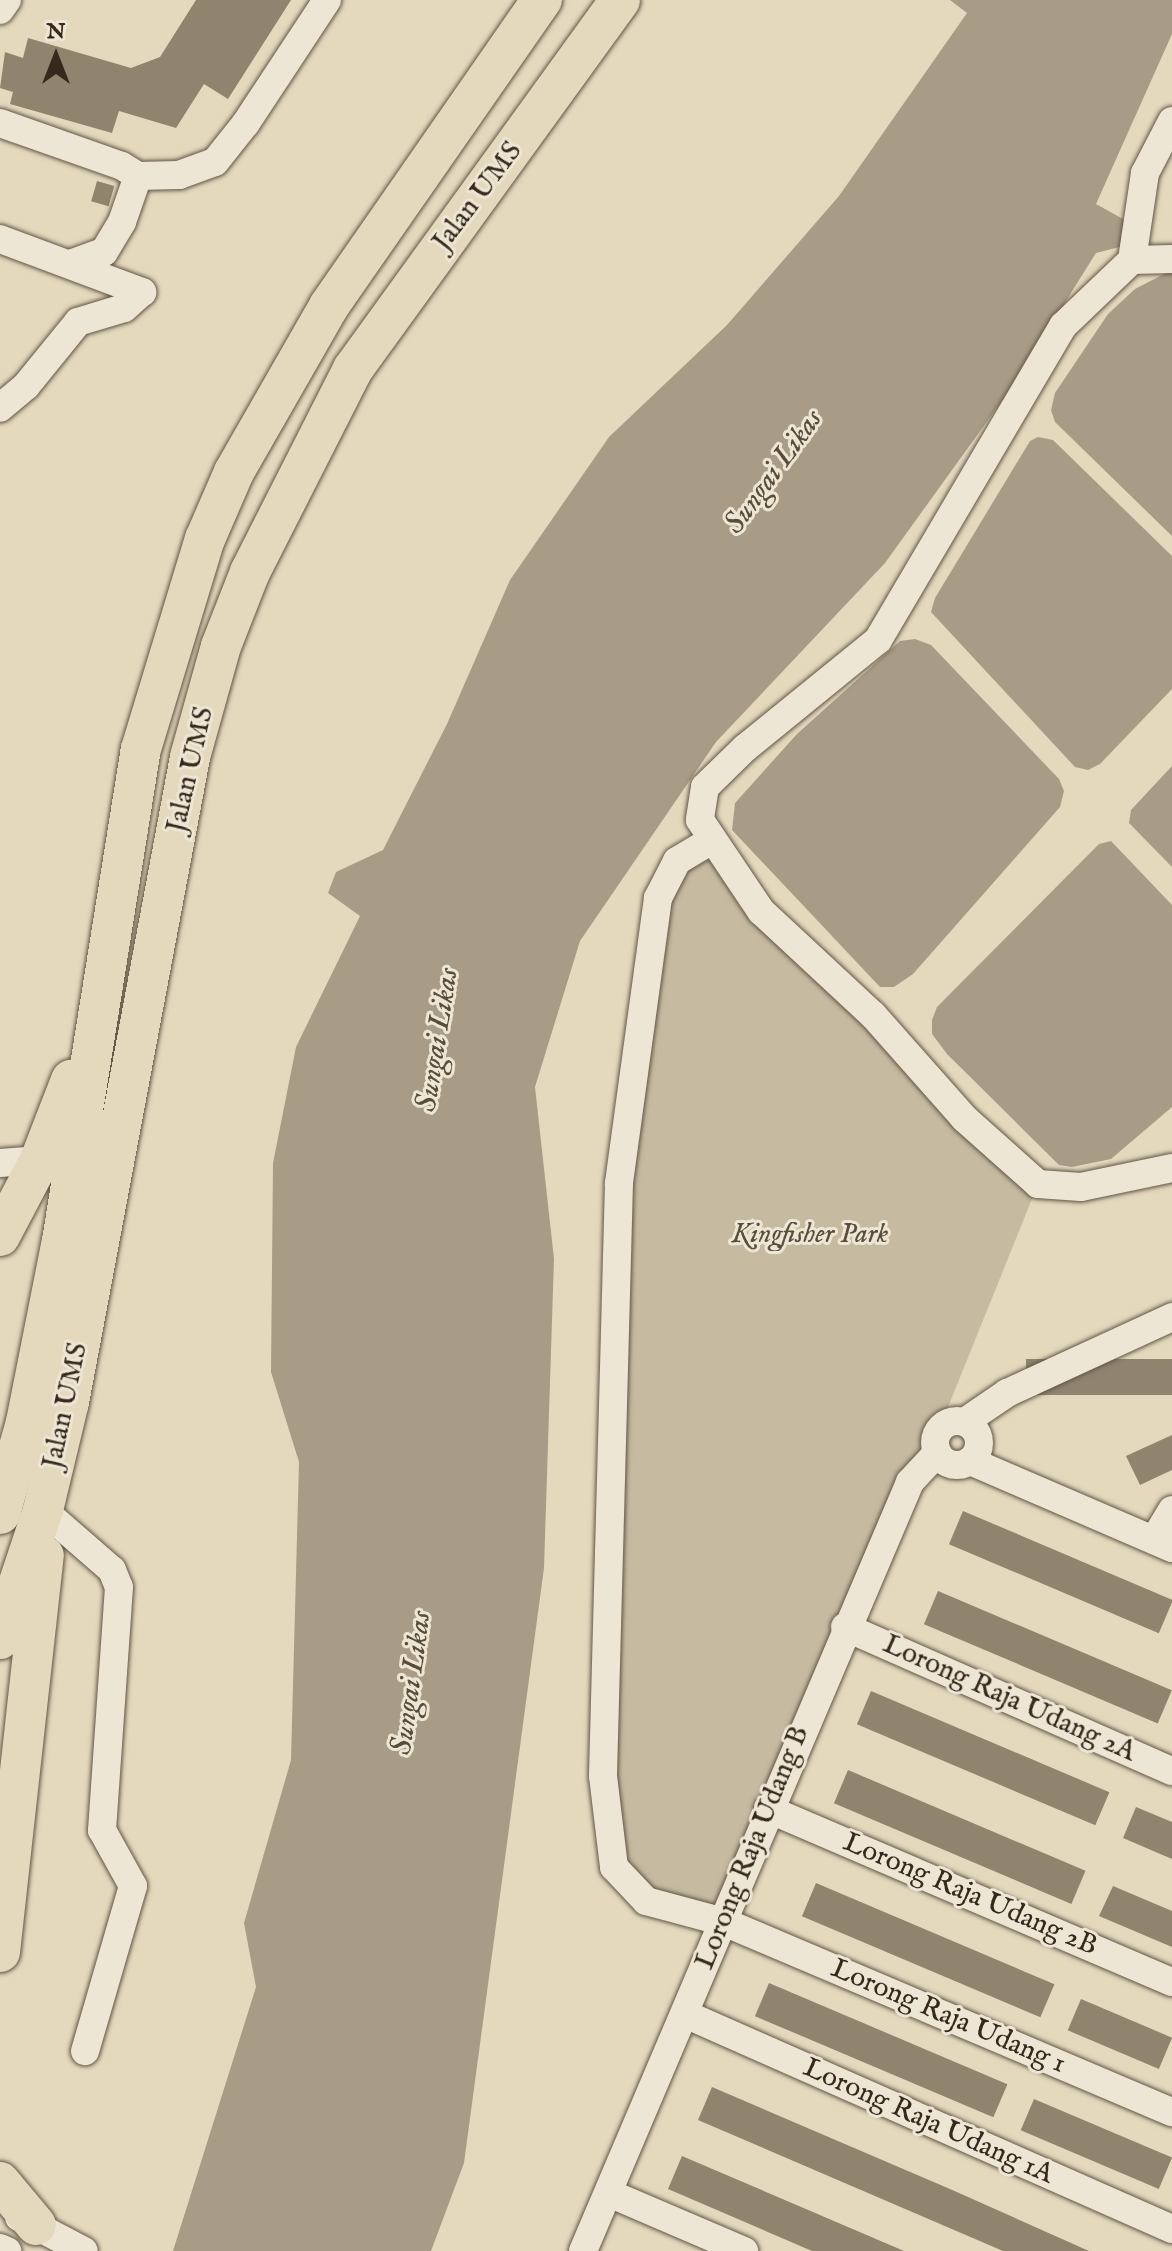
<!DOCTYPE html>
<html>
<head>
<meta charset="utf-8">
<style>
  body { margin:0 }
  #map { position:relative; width:1172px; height:2251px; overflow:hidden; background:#e4d8bd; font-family:"IM FELL English",serif }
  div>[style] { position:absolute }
  .green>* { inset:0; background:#c6baa1 }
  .water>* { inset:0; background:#a99c86 }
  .building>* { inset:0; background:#90846f; transform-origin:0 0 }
  .roads { filter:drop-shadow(0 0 2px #625544) drop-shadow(0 0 2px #625544) }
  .minor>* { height:28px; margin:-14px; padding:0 14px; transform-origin:14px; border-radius:14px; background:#ede6d4 }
  .minor>.ring { margin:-14px; padding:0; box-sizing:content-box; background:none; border:28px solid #ede6d4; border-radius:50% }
  .highway>* { height:40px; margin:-20px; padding:0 20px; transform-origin:20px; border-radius:20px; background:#e4d8bd }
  span { translate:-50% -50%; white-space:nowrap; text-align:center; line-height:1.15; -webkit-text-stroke:6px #ede6d4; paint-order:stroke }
  .street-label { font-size:28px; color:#36291b }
  .park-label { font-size:28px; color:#5a4d3c; font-style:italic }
  .water-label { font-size:30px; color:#584c3b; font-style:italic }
  .north { position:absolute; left:16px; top:16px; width:80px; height:80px; -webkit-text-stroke:6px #ede6d4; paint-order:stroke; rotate:0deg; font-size:22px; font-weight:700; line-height:32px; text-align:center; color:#36291b }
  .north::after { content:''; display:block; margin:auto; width:28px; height:36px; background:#36291b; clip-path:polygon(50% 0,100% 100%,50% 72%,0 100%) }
</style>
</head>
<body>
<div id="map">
  <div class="green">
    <div style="clip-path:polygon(712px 840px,1038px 1184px,940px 1427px,724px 1922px,646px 1901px,614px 1867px,614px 1348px,658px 898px)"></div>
  </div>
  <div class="water">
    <div style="clip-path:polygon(950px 0,1172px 0,1172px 34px,1096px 204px,1132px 224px,1127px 245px,1096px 253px,1014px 384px,885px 563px,716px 742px,580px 941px,535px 1087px,554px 1259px,544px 1568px,464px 2163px,431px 2251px,173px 2251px,256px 1987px,244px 1923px,291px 1760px,299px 1462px,271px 1372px,273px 1163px,296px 1047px,360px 916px,328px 893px,336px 872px,383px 850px,447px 724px,510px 580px,609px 437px,727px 325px,839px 196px,967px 13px)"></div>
    <div style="clip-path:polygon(1166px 273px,1172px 273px,1172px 536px,1055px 422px,1051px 410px,1055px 393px,1108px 314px,1135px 289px)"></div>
    <div style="clip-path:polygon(1038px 437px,1053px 440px,1172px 556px,1172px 689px,1100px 764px,1088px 770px,1075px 767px,931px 612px,935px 598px,1030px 441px)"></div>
    <div style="clip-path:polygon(915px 639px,931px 645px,1059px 779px,1064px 791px,1060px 807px,913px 974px,894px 987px,880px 987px,732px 830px,735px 803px,797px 734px,900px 641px)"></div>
    <div style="clip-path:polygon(1172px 766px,1172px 867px,1129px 823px,1131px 810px)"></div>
    <div style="clip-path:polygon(1111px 841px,1172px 905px,1172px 1107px,1111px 1159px,1072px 1167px,1059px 1165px,947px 1054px,932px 1034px,932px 1020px,937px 1007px,1099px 844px)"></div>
  </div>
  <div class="building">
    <div style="clip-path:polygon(196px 0,291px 0,228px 99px,204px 84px,176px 128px,119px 111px,112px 133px,10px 104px,13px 92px,0 88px,5px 52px,23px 58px,28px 38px,131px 68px,160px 57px)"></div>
    <div style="left:97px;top:181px;width:18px;height:21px;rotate:16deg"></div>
    <div style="left:1172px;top:1359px;width:36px;height:146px;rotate:90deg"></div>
    <div style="clip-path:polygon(1172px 1435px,1172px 1470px,1140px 1485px,1126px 1456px)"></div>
    <div style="left:963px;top:1511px;width:228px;height:36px;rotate:23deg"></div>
    <div style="left:938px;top:1591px;width:254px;height:36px;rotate:23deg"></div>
    <div style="left:871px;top:1691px;width:259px;height:36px;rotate:23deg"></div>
    <div style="left:848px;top:1770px;width:258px;height:36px;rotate:23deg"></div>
    <div style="clip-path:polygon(1136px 1807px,1172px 1822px,1172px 1859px,1123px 1838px)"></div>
    <div style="left:816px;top:1883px;width:259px;height:36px;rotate:23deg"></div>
    <div style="clip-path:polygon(1113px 1886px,1172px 1911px,1172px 1947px,1099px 1916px)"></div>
    <div style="left:769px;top:1983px;width:259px;height:36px;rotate:23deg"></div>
    <div style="left:1081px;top:1999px;width:99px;height:34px;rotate:23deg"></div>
    <div style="clip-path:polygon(712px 2087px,950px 2189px,1089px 2251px,1003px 2251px,698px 2120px)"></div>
    <div style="left:1034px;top:2099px;width:150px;height:34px;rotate:23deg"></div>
    <div style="clip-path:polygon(682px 2156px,904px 2251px,812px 2251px,668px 2189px)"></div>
  </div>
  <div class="roads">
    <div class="minor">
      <div style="left:0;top:10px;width:12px;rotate:-55deg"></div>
      <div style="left:1172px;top:121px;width:59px;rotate:117.4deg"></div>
      <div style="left:1145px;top:173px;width:88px;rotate:98.5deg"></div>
      <div style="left:1132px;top:260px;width:95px;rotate:136.3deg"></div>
      <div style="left:1063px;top:326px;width:364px;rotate:120.5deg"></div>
      <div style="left:878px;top:640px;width:171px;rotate:140.9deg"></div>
      <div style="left:745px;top:748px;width:56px;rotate:135.7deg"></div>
      <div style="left:705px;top:787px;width:33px;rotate:99deg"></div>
      <div style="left:700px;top:820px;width:110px;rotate:56.2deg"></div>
      <div style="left:761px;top:911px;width:153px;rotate:42.9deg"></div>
      <div style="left:873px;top:1015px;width:137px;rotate:48.5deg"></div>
      <div style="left:964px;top:1118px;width:99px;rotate:41.7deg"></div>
      <div style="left:1038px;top:1184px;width:43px;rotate:4deg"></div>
      <div style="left:1081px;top:1187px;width:93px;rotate:-11.8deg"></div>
      <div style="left:0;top:123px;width:129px;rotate:19.4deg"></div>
      <div style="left:122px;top:166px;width:19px;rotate:32deg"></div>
      <div style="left:138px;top:176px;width:41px;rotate:-1.4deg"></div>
      <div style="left:179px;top:175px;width:38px;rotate:-20deg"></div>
      <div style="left:215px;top:162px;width:50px;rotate:-51.5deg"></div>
      <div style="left:246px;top:123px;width:147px;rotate:-56.6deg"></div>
      <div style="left:0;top:239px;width:152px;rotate:20.5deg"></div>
      <div style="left:142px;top:292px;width:24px;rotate:138deg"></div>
      <div style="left:124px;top:308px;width:48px;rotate:163.1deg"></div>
      <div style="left:78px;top:322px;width:82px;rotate:129.1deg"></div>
      <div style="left:26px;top:386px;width:34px;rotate:140deg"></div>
      <div style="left:1132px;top:260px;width:40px;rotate:-1.4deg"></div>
      <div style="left:73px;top:263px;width:33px;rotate:-20deg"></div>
      <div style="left:104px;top:252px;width:35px;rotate:-59deg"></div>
      <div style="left:122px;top:222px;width:49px;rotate:-70.8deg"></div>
      <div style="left:712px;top:840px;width:41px;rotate:149deg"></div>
      <div style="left:677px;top:861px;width:42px;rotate:117.2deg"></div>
      <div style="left:658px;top:898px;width:288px;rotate:97.8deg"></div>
      <div style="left:619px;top:1183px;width:593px;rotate:91.55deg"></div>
      <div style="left:603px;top:1776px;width:92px;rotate:83.1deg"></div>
      <div style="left:614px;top:1867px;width:47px;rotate:46.7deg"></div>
      <div style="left:646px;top:1901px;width:81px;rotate:15.1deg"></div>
      <div style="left:724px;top:1922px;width:487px;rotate:23deg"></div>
      <div style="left:0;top:1163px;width:40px;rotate:-4.3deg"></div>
      <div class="ring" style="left:935px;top:1421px;width:16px;height:16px"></div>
      <div style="left:966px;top:1421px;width:50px;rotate:-34.3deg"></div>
      <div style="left:1007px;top:1393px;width:182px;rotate:-24.7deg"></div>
      <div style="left:970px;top:1461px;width:220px;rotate:23.3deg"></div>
      <div style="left:43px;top:1510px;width:91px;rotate:41deg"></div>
      <div style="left:112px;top:1570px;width:18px;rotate:68deg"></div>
      <div style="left:119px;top:1587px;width:244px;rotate:94deg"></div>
      <div style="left:102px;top:1830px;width:64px;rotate:61deg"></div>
      <div style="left:133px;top:1886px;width:172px;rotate:106.2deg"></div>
      <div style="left:1154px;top:1540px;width:35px;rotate:-59deg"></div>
      <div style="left:845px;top:1627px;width:357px;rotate:23.8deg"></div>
      <div style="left:768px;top:1809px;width:439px;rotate:23.2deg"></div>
      <div style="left:685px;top:2014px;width:532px;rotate:23.82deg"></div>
      <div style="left:611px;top:2194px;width:145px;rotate:23.2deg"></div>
      <div style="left:19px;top:2217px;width:73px;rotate:27.6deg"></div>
      <div style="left:0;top:2248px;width:8px;rotate:23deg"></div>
      <div style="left:583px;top:2251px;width:836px;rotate:-66.96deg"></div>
      <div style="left:910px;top:1482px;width:40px;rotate:-47deg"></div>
    </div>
    <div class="highway">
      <div style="left:0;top:1236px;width:86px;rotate:-62.2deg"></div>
      <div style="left:40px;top:1160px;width:86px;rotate:-68.8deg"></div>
      <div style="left:0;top:1514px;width:96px;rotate:-74.2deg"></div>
      <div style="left:26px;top:1422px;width:185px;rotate:-78.8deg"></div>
      <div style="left:62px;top:1241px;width:498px;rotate:-80.9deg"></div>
      <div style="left:141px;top:749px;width:220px;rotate:-73.1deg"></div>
      <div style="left:205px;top:539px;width:73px;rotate:-66.6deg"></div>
      <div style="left:234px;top:472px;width:191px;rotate:-60.2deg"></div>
      <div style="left:329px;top:306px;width:373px;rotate:-55.2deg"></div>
      <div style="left:0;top:1639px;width:136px;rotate:-71.6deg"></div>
      <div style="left:43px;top:1510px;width:111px;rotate:-76.5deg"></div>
      <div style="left:69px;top:1402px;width:656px;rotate:-79.37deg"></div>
      <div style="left:190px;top:757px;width:115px;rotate:-74.4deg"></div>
      <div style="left:221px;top:646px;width:79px;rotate:-68.6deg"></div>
      <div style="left:250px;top:572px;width:228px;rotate:-63.1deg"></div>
      <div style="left:353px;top:369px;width:455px;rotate:-54.1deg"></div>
      <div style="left:0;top:1952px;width:399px;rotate:-83.7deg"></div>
      <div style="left:0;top:2182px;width:56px;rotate:50.1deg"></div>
    </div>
  </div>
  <div class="street-label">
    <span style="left:478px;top:197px;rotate:-53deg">Jalan UMS</span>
    <span style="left:191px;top:770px;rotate:-77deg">Jalan UMS</span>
    <span style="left:66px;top:1406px;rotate:-78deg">Jalan UMS</span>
    <span style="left:1009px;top:1699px;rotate:24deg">Lorong Raja Udang 2A</span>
    <span style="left:753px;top:1848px;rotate:-68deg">Lorong Raja Udang B</span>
    <span style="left:970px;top:1895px;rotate:23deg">Lorong Raja Udang 2B</span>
    <span style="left:948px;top:2017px;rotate:23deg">Lorong Raja Udang 1</span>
    <span style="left:928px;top:2122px;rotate:24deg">Lorong Raja Udang 1A</span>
  </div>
  <div class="park-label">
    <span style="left:810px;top:1235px">Kingfisher Park</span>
  </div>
  <div class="water-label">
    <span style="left:774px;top:472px;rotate:-54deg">Sungai Likas</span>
    <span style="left:438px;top:1040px;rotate:-81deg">Sungai Likas</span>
    <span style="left:412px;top:1683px;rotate:-82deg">Sungai Likas</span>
  </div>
  <div class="north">N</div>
</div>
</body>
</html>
